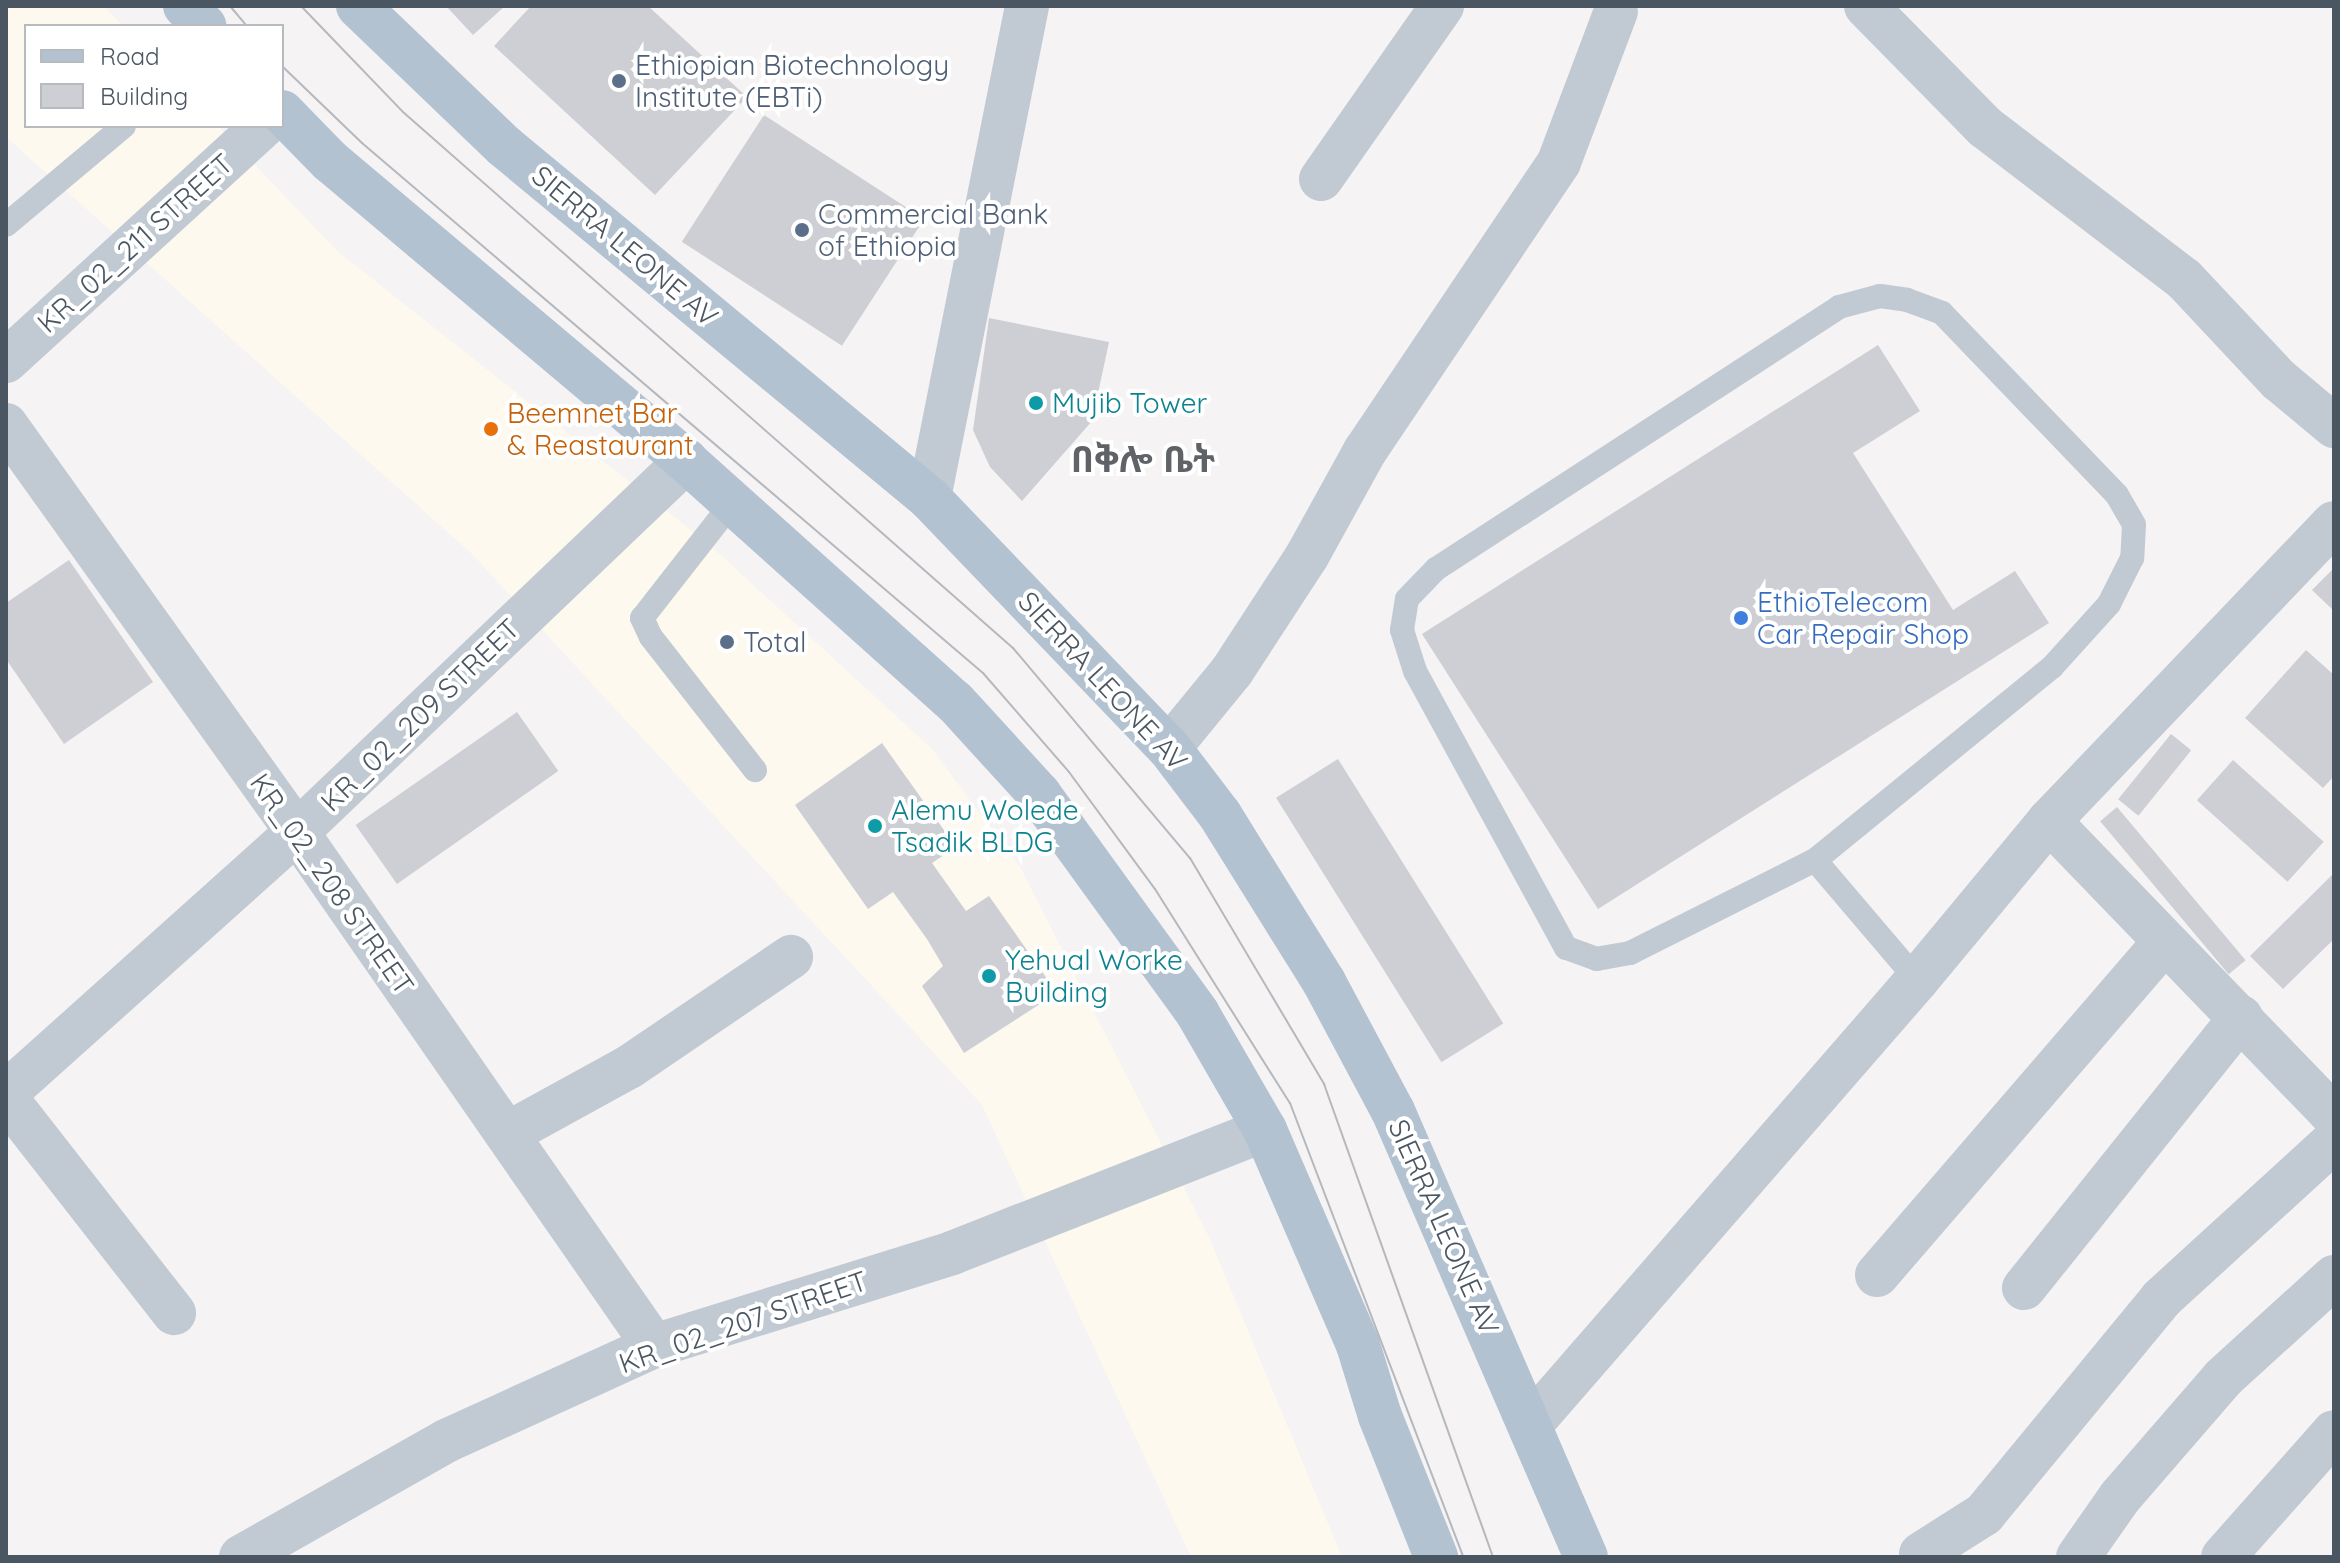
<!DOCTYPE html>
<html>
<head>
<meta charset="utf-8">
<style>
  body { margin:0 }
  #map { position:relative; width:2340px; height:1563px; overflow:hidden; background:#f5f3f3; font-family:Quicksand,"Noto Sans Ethiopic",sans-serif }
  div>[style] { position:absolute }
  .commercial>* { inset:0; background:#fdf9ef }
  .building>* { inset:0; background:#cdcfd5; transform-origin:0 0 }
  .lane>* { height:24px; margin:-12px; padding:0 12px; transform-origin:12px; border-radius:12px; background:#c1cad2 }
  .street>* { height:44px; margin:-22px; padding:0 22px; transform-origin:22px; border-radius:22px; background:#c1cad2 }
  .primary>* { height:44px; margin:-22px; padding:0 22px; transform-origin:22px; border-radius:22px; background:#b3c2d1 }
  .tram>* { height:2px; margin:-1px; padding:0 1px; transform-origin:1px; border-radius:1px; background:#b5b8bd }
  .dots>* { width:22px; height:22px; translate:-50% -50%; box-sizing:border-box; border:4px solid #fff; border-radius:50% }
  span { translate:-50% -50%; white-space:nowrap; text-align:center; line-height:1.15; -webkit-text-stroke:8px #fff; paint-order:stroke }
  .service-label { font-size:28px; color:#4e5e75 }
  .left { translate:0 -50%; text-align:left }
  .street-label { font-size:28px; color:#4a5661 }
  .culture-label { font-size:28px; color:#0d838f }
  .food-label { font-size:28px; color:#c56008 }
  .shop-label { font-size:28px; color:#366cbe }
  .district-label { font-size:36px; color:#5f6368; font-weight:700 }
  .frame { position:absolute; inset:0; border:8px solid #4a5661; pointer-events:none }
  .legend { position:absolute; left:24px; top:24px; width:260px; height:104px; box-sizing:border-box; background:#fff; border:2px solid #b7bbc0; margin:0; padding:10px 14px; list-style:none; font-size:24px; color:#4a5661 }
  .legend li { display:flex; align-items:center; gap:16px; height:40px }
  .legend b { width:40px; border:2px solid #b7bbc0 }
</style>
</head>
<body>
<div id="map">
  <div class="commercial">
    <div style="clip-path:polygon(6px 6px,104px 6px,123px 26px,26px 26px,26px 126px,218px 126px,337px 251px,711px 546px,932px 749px,1020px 867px,1209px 1237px,1342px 1557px,1191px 1557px,982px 1105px,472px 554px,6px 137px)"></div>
  </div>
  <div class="building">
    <div style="clip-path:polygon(446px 6px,505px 6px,473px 35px)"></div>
    <div style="clip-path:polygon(531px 6px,648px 6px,747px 97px,655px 195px,494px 46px)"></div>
    <div style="left:764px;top:115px;width:191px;height:151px;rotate:33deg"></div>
    <div style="clip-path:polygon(989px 318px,1109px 342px,1092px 421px,1022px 501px,990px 467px,973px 430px)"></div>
    <div style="clip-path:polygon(1878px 345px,1920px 411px,1853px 453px,1953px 610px,2015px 571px,2049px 623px,1598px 909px,1422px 634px)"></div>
    <div style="clip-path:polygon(69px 560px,153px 682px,64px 744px,6px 659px,6px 603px)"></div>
    <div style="clip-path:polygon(2334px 568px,2334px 611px,2312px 590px)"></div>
    <div style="clip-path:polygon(2306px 650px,2334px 675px,2334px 776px,2323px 788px,2245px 718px)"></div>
    <div style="left:517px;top:712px;width:72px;height:197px;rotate:55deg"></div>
    <div style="left:2171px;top:734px;width:26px;height:84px;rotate:39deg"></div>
    <div style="clip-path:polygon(882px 743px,956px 847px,932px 863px,966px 911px,989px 896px,1057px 993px,964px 1053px,922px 986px,943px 966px,927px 939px,893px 892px,868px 909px,795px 805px)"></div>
    <div style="left:1338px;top:759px;width:312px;height:73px;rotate:58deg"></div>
    <div style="left:2233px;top:760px;width:122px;height:54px;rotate:42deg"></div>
    <div style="left:2117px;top:807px;width:200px;height:22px;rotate:50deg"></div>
    <div style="clip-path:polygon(2334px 873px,2334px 939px,2283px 989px,2250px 956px)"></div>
  </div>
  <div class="lane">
    <div style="left:6px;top:225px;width:154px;rotate:-40deg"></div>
    <div style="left:1880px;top:296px;width:27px;rotate:8deg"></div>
    <div style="left:1907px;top:300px;width:37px;rotate:20deg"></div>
    <div style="left:1942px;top:313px;width:252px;rotate:46.1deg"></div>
    <div style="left:2117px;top:495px;width:34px;rotate:60deg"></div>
    <div style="left:2134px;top:525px;width:33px;rotate:93deg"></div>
    <div style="left:2132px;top:558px;width:51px;rotate:116.6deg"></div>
    <div style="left:2109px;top:604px;width:85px;rotate:132.1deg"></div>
    <div style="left:2052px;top:667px;width:306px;rotate:140.8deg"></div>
    <div style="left:1815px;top:860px;width:207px;rotate:153.3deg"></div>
    <div style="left:1630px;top:953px;width:34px;rotate:170deg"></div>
    <div style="left:1597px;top:959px;width:33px;rotate:-160deg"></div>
    <div style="left:1566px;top:948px;width:315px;rotate:-118.6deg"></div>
    <div style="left:1415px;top:671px;width:43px;rotate:-107.6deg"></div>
    <div style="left:1402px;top:630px;width:31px;rotate:-81deg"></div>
    <div style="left:1407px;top:599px;width:42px;rotate:-46deg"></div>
    <div style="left:1436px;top:569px;width:481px;rotate:-33deg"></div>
    <div style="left:1839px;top:307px;width:42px;rotate:-15deg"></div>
    <div style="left:732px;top:503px;width:146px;rotate:128deg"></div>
    <div style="left:642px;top:618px;width:21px;rotate:65deg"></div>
    <div style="left:651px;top:637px;width:169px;rotate:52deg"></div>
    <div style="left:1815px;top:860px;width:157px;rotate:49.6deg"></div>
  </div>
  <div class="street">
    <div style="left:1866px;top:6px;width:170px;rotate:45.5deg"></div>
    <div style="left:1985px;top:127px;width:250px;rotate:37.4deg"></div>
    <div style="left:2184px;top:279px;width:139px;rotate:46.8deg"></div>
    <div style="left:2279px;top:380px;width:72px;rotate:39.9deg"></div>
    <div style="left:1321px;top:179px;width:211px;rotate:-55deg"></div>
    <div style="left:6px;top:361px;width:348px;rotate:-42.4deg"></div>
    <div style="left:6px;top:425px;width:500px;rotate:54.44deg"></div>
    <div style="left:297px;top:832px;width:626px;rotate:55.22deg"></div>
    <div style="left:929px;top:498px;width:502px;rotate:-78.73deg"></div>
    <div style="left:1169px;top:748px;width:99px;rotate:-50.7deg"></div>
    <div style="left:1232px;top:671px;width:137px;rotate:-56.9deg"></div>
    <div style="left:1307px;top:556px;width:120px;rotate:-61.1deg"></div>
    <div style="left:1365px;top:451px;width:348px;rotate:-56.1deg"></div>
    <div style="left:1559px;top:162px;width:161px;rotate:-69.3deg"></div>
    <div style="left:2049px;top:821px;width:410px;rotate:46deg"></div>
    <div style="left:6px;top:1093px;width:391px;rotate:-41.9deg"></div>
    <div style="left:297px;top:832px;width:538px;rotate:-43.64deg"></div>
    <div style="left:6px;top:1098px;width:273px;rotate:52deg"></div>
    <div style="left:507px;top:1134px;width:139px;rotate:-28.8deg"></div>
    <div style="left:629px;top:1067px;width:196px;rotate:-34.2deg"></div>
    <div style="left:1877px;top:1275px;width:439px;rotate:-49.2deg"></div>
    <div style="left:2024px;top:1288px;width:347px;rotate:-51.3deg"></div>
    <div style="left:1530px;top:1425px;width:590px;rotate:-48.99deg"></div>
    <div style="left:1917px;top:980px;width:207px;rotate:-50.3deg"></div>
    <div style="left:2049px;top:821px;width:412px;rotate:-46.3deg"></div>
    <div style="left:1921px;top:1554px;width:75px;rotate:-32.4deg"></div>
    <div style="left:1984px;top:1514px;width:278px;rotate:-50.5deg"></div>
    <div style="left:2161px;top:1299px;width:234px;rotate:-42.4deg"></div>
    <div style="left:241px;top:1557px;width:236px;rotate:-29.5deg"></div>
    <div style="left:446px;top:1441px;width:229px;rotate:-24.5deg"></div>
    <div style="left:654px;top:1346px;width:312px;rotate:-17.3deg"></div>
    <div style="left:952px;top:1253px;width:336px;rotate:-21.5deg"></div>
    <div style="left:2078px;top:1557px;width:73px;rotate:-55deg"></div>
    <div style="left:2120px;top:1497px;width:157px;rotate:-49.1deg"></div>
    <div style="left:2223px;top:1378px;width:150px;rotate:-42.3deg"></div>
    <div style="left:2223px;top:1557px;width:167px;rotate:-48.4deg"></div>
  </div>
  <div class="primary">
    <div style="left:185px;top:6px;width:28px;rotate:46deg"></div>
    <div style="left:358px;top:6px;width:202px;rotate:43.8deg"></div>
    <div style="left:504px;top:146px;width:552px;rotate:39.63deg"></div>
    <div style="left:929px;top:498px;width:347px;rotate:46.2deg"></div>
    <div style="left:1169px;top:748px;width:84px;rotate:52.7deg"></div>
    <div style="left:1220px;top:815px;width:197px;rotate:58.1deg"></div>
    <div style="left:1324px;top:982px;width:146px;rotate:61.9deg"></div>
    <div style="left:1393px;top:1111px;width:486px;rotate:66.6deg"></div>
    <div style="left:282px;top:112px;width:69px;rotate:45.6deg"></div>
    <div style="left:330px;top:161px;width:466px;rotate:40.1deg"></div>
    <div style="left:686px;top:461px;width:361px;rotate:41.9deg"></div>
    <div style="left:955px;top:702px;width:125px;rotate:47.6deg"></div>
    <div style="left:1039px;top:794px;width:271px;rotate:54.1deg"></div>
    <div style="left:1198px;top:1014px;width:134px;rotate:60deg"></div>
    <div style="left:1265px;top:1130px;width:234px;rotate:66.6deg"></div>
    <div style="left:1358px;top:1345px;width:74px;rotate:72.8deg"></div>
    <div style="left:1380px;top:1416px;width:152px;rotate:68.3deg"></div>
  </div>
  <div class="tram">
    <div style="left:230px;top:6px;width:26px;rotate:50deg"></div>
    <div style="left:301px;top:6px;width:147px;rotate:46.1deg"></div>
    <div style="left:403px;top:112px;width:812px;rotate:41.31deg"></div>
    <div style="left:1013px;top:648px;width:275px;rotate:49.9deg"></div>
    <div style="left:1190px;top:858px;width:263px;rotate:59.3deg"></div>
    <div style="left:1324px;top:1084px;width:502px;rotate:70.34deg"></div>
    <div style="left:282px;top:66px;width:111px;rotate:43.9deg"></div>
    <div style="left:362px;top:143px;width:816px;rotate:40.48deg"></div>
    <div style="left:983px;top:673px;width:131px;rotate:49deg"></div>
    <div style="left:1069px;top:772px;width:145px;rotate:53.7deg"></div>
    <div style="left:1155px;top:889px;width:253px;rotate:57.8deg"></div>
    <div style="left:1290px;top:1103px;width:486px;rotate:69.1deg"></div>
  </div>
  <div class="dots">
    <div style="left:619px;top:81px;background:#5c6f8a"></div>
    <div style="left:802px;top:230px;background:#5c6f8a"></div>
    <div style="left:1036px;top:403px;background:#0f9aa8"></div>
    <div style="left:491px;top:429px;background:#e8710a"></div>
    <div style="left:1741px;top:618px;background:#3f7fe0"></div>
    <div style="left:727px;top:642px;background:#5c6f8a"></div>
    <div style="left:875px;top:826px;background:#0f9aa8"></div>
    <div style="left:989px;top:976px;background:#0f9aa8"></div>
  </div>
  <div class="service-label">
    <span class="left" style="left:635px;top:81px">Ethiopian Biotechnology<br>Institute (EBTi)</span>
    <span class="left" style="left:818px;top:230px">Commercial Bank<br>of Ethiopia</span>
    <span class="left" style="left:743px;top:642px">Total</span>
  </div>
  <div class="street-label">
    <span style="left:135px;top:243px;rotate:-42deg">KR_02_211 STREET</span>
    <span style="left:625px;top:246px;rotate:40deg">SIERRA LEONE AV</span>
    <span style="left:1103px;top:681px;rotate:47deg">SIERRA LEONE AV</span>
    <span style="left:420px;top:715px;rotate:-44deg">KR_02_209 STREET</span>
    <span style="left:332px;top:884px;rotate:55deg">KR_02_208 STREET</span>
    <span style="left:1444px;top:1227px;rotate:66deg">SIERRA LEONE AV</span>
    <span style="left:743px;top:1322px;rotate:-19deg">KR_02_207 STREET</span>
  </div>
  <div class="culture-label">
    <span class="left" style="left:1052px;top:403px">Mujib Tower</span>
    <span class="left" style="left:891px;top:826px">Alemu Wolede<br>Tsadik BLDG</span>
    <span class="left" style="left:1005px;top:976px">Yehual Worke<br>Building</span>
  </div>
  <div class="food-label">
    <span class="left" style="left:507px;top:429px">Beemnet Bar<br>&amp; Reastaurant</span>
  </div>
  <div class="shop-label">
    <span class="left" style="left:1757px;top:618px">EthioTelecom<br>Car Repair Shop</span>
  </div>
  <div class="district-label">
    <span style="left:1143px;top:459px">በቅሎ ቤት</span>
  </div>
  <div class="frame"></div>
  <ul class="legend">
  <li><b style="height:10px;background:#b3c2d1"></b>Road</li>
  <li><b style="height:22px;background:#cdcfd5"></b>Building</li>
  </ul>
</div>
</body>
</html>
